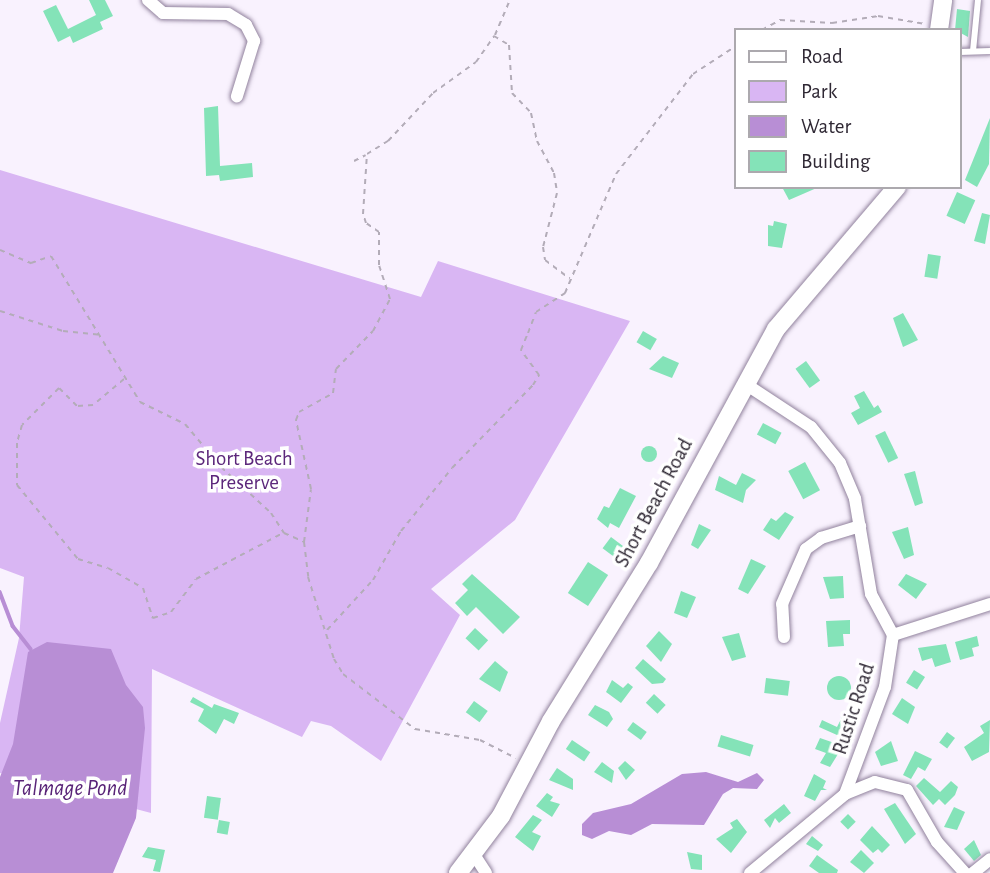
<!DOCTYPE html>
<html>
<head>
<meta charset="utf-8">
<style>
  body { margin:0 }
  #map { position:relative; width:990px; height:873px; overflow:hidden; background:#f9f2fe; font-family:"Alegreya Sans",sans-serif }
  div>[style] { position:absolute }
  .green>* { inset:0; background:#d9b6f3 }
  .water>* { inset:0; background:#b88ed5 }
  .stream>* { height:3.5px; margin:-1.75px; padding:0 1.75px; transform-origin:1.75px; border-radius:1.75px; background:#b88ed5 }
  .building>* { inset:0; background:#84e3b8; transform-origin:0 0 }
  .round { border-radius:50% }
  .path>* { height:2px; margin-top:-1px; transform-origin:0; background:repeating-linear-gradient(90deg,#b3acb8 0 5px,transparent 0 10px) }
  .roads { filter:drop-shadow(0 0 2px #91829d) drop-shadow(0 0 2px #91829d) }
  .service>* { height:6px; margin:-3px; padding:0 3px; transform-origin:3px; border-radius:3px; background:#fff }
  .minor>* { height:12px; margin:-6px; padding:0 6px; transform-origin:6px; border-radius:6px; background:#fff }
  .secondary>* { height:18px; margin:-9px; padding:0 9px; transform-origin:9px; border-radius:9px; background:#fff }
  span { translate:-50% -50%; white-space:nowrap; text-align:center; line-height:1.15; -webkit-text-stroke:7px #fff; paint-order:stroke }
  .park-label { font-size:21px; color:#5c277b }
  .street-label { font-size:21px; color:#2f2834 }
  .water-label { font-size:23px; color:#592478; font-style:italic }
  .legend { position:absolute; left:734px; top:28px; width:228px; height:161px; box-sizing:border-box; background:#fff; border:2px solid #aca9ae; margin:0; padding:9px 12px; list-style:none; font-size:21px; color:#2f2834 }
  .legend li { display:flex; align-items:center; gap:14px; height:35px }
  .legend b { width:35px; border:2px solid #aca9ae }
</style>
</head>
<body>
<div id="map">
  <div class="green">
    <div style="clip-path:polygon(0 170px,421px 297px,438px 261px,630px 321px,515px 520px,431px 589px,460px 615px,381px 761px,331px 726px,311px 721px,302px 737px,152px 669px,151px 813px,0 773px,0 723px,19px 638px,24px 577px,0 568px)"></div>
  </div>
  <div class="water">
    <div style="clip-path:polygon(47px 642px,111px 649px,126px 685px,143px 707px,145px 728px,136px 818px,113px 873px,0 873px,0 777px,13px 744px,28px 652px)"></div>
    <div style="clip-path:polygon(706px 772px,738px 782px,757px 773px,764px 780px,757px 789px,733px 788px,723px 794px,704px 825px,652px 824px,631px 835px,609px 831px,592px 839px,582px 835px,582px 824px,593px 813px,631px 804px,682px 774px)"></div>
  </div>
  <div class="stream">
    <div style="left:0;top:592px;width:36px;rotate:69deg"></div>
    <div style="left:13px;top:626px;width:29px;rotate:52deg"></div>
  </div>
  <div class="building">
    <div style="clip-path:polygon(89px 0,105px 0,113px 16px,100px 22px,103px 29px,73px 43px,70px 36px,58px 42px,43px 11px,56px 5px,68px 29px,96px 15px)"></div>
    <div style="clip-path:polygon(957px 9px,970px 11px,968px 37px,955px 30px)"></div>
    <div style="clip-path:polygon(218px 106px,220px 166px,252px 163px,253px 177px,220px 181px,219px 175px,206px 176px,204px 108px)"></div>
    <div style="clip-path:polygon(990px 118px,989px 164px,977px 187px,965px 180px)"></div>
    <div style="clip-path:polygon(782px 187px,819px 187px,789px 200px)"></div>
    <div style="left:957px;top:192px;width:20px;height:26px;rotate:24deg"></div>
    <div style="clip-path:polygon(982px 213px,990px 215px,985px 244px,974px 241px)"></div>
    <div style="clip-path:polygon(774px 221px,787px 224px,782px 248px,768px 246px,768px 225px,773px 226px)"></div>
    <div style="left:928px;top:254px;width:13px;height:23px;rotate:9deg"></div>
    <div style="clip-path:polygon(903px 313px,918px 340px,903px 347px,893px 318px)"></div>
    <div style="left:643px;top:331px;width:16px;height:13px;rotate:30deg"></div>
    <div style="clip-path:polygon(663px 356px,679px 363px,672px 378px,649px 369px)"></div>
    <div style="left:806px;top:361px;width:24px;height:13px;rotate:54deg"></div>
    <div style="clip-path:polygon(864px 391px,874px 408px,878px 405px,882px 412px,858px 425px,851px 413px,860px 408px,854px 396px)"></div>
    <div style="left:763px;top:423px;width:21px;height:13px;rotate:28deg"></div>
    <div style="left:885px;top:431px;width:30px;height:11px;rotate:64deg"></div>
    <div class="round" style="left:641px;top:446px;width:16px;height:16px"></div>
    <div style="left:805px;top:462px;width:32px;height:19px;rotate:62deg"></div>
    <div style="clip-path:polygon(915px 471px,923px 503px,915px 506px,904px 474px)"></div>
    <div style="clip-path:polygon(742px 473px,756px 480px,746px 490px,743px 503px,715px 490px,719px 476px,736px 485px)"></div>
    <div style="clip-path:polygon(620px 488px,636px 496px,619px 528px,610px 523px,608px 528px,597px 519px,604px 506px,609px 508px)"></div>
    <div style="clip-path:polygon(785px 512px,794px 517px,779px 540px,763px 530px,771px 518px,776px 521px)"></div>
    <div style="clip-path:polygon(699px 524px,711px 530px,698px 549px,691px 545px)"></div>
    <div style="clip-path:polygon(908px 527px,914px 555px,904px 559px,892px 532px)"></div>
    <div style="left:611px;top:537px;width:15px;height:14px;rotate:37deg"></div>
    <div style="clip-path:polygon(751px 559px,766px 566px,748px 594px,738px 589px)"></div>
    <div style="left:588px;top:562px;width:24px;height:37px;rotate:33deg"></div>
    <div style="clip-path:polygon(472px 574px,520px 617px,503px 634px,476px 607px,467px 616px,455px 603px,468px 590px,462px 584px)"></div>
    <div style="clip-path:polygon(906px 574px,927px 584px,916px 599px,898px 585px)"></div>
    <div style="clip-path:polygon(843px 576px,844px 598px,830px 599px,823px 577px)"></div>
    <div style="clip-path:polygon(681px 591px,696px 597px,687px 618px,674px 613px)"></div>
    <div style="clip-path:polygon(850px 620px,850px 634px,843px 634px,844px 646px,828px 647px,826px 621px)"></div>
    <div style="left:475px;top:628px;width:18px;height:14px;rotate:43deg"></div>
    <div style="clip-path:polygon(659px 631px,672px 644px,661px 662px,646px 646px)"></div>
    <div style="clip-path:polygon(739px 633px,746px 657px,732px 661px,722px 637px)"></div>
    <div style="clip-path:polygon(977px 636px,979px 646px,972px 648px,974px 656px,960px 660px,955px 642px)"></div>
    <div style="clip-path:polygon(946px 644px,951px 662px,935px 667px,932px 658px,922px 661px,918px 648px)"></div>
    <div style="clip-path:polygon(643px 659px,666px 679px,663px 683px,652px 684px,635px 668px)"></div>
    <div style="clip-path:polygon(495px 661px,508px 672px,500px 692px,479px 679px)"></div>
    <div style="left:914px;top:670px;width:13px;height:15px;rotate:32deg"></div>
    <div class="round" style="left:827px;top:676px;width:24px;height:24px"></div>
    <div style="left:766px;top:678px;width:24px;height:15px;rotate:7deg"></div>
    <div style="clip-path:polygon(612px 680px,623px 688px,628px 683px,633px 687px,621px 703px,606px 692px)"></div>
    <div style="left:654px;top:694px;width:16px;height:12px;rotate:43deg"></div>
    <div style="clip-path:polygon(193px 697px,212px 708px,214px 704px,239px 713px,234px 724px,224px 719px,216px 734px,198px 721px,204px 709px,190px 702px)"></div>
    <div style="clip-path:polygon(902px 698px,915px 707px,908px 724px,892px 714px)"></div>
    <div style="left:474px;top:701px;width:17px;height:14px;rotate:36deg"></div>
    <div style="clip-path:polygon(595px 705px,609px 712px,613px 719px,607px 727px,588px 715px)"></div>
    <div style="clip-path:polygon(842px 717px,852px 721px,846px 739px,819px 727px,822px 720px,837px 727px)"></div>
    <div style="clip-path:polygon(990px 720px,989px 752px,972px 761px,964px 747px,984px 733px,980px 726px)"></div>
    <div style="left:633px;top:722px;width:17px;height:10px;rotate:36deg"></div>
    <div style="left:947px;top:732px;width:10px;height:13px;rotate:37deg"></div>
    <div style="left:721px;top:735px;width:34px;height:12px;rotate:17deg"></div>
    <div style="clip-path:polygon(820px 738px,843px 746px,830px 767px,820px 763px,826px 753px,815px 749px)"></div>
    <div style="left:572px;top:740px;width:22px;height:11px;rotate:34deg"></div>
    <div style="clip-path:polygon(891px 741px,898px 761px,881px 766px,875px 752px)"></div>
    <div style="clip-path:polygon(915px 751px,932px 759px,925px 771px,918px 767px,911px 779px,903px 775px)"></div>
    <div style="clip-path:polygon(625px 761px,635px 770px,626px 780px,618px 768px)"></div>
    <div style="clip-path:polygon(602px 762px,614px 771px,612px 783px,594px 772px)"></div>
    <div style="clip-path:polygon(557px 768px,573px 779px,573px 790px,549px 780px)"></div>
    <div style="clip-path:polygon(814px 774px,826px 781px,823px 788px,827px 790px,821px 790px,815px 801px,804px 796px)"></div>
    <div style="clip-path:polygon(924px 778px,940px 792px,951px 781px,958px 787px,955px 795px,945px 805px,939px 799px,933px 805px,916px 786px)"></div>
    <div style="clip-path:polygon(547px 793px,553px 797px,550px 801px,560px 804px,552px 817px,536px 806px)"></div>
    <div style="left:207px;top:796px;width:14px;height:22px;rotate:8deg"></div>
    <div style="clip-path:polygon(895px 803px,916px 834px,905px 844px,884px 809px)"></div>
    <div style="clip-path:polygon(784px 804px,791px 813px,779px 823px,775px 818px,770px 828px,764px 820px)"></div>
    <div style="clip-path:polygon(954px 807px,965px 812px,957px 830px,944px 827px)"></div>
    <div style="left:848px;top:814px;width:11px;height:11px;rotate:45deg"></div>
    <div style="clip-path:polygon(533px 815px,542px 820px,532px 832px,541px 836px,533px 851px,515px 837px)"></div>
    <div style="clip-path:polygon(737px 819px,747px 832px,731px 853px,716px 839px,733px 828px,730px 823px)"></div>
    <div style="left:219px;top:820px;width:11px;height:13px;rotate:10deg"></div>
    <div style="clip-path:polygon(872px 826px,890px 845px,882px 853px,878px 849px,873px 853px,860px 840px)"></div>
    <div style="clip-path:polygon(812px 836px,823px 845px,818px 851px,806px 844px)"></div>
    <div style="clip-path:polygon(974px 840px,981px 855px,974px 861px,964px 849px)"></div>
    <div style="clip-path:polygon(148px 847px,165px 850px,160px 872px,153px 871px,156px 860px,142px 857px)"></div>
    <div style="clip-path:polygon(861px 850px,874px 863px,864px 873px,850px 862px)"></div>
    <div style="clip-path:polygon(687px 852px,702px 855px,702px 870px,691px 869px)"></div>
    <div style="clip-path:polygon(817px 855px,838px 870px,837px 873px,819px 873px,809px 866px)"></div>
  </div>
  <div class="path">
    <div style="left:762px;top:30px;width:21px;rotate:-29deg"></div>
    <div style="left:780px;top:20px;width:52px;rotate:3.3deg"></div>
    <div style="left:832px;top:23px;width:47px;rotate:-8.7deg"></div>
    <div style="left:878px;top:16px;width:48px;rotate:9.7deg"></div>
    <div style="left:495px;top:35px;width:38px;rotate:-67deg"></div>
    <div style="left:354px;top:161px;width:13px;rotate:-27deg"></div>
    <div style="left:0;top:250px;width:34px;rotate:23deg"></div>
    <div style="left:31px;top:263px;width:21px;rotate:-19deg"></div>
    <div style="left:51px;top:256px;width:171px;rotate:58.6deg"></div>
    <div style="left:140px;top:402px;width:50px;rotate:26.1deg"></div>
    <div style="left:185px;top:424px;width:56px;rotate:50.1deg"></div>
    <div style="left:221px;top:467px;width:68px;rotate:42.6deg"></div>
    <div style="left:271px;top:513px;width:24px;rotate:57deg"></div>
    <div style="left:284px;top:533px;width:22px;rotate:24deg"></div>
    <div style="left:304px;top:542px;width:35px;rotate:83deg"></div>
    <div style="left:308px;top:577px;width:86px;rotate:72.4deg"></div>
    <div style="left:334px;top:659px;width:17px;rotate:59deg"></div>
    <div style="left:343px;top:674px;width:91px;rotate:37.4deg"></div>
    <div style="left:415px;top:729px;width:66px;rotate:9.6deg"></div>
    <div style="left:480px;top:740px;width:40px;rotate:26.6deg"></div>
    <div style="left:0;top:311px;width:66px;rotate:17.6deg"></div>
    <div style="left:63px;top:331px;width:37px;rotate:6deg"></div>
    <div style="left:124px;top:379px;width:40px;rotate:140deg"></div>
    <div style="left:93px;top:405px;width:16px;rotate:176deg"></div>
    <div style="left:77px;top:406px;width:25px;rotate:-135deg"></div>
    <div style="left:59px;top:388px;width:52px;rotate:135deg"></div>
    <div style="left:22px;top:425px;width:19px;rotate:106deg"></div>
    <div style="left:17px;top:443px;width:42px;rotate:90deg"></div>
    <div style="left:17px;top:485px;width:96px;rotate:50.5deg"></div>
    <div style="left:78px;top:559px;width:31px;rotate:17deg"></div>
    <div style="left:108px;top:568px;width:40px;rotate:29.7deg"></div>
    <div style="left:143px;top:588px;width:32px;rotate:72deg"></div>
    <div style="left:153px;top:618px;width:19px;rotate:-18deg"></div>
    <div style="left:171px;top:612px;width:41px;rotate:-52.9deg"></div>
    <div style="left:196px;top:579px;width:98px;rotate:-27.9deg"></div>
    <div style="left:304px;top:542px;width:53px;rotate:-82.5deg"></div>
    <div style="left:311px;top:489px;width:71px;rotate:-102.3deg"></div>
    <div style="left:296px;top:420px;width:9px;rotate:-69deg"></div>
    <div style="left:299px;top:412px;width:39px;rotate:-29deg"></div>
    <div style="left:333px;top:393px;width:24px;rotate:-83deg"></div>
    <div style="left:336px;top:369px;width:53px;rotate:-45.8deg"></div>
    <div style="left:373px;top:331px;width:36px;rotate:-62deg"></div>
    <div style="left:390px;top:299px;width:36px;rotate:-108deg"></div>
    <div style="left:379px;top:265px;width:33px;rotate:-90deg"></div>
    <div style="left:379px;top:232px;width:16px;rotate:-145deg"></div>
    <div style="left:366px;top:223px;width:9px;rotate:-108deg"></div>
    <div style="left:363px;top:214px;width:60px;rotate:-86.2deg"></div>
    <div style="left:367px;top:154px;width:25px;rotate:-32deg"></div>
    <div style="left:388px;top:141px;width:66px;rotate:-46.8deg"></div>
    <div style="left:433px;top:93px;width:53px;rotate:-35.8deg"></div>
    <div style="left:476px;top:62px;width:32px;rotate:-55deg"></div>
    <div style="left:494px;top:36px;width:17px;rotate:31deg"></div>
    <div style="left:509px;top:45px;width:48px;rotate:86.4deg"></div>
    <div style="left:512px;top:93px;width:28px;rotate:46deg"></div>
    <div style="left:531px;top:113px;width:29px;rotate:78deg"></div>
    <div style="left:537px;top:141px;width:36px;rotate:62deg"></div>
    <div style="left:554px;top:173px;width:20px;rotate:81deg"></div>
    <div style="left:557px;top:193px;width:56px;rotate:104.5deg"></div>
    <div style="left:543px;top:247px;width:13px;rotate:81deg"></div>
    <div style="left:545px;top:260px;width:31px;rotate:37deg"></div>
    <div style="left:327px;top:630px;width:68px;rotate:-47.4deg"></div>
    <div style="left:373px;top:580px;width:56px;rotate:-60.3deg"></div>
    <div style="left:401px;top:531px;width:81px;rotate:-51deg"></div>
    <div style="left:452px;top:468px;width:116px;rotate:-45.7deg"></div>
    <div style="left:533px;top:385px;width:12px;rotate:-59deg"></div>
    <div style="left:539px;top:375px;width:31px;rotate:-126deg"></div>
    <div style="left:521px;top:350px;width:18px;rotate:-68deg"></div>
    <div style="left:528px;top:333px;width:22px;rotate:-69deg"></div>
    <div style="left:536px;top:312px;width:35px;rotate:-33deg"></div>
    <div style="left:565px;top:293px;width:129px;rotate:-66.8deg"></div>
    <div style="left:616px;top:174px;width:126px;rotate:-52.4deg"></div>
    <div style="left:693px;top:74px;width:51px;rotate:-33.1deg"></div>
  </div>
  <div class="roads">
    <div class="service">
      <div style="left:973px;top:51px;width:51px;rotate:-84.4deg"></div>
      <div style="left:960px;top:52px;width:30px;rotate:-2deg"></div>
    </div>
    <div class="minor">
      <div style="left:148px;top:0;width:20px;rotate:41deg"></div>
      <div style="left:163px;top:13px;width:65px;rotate:0.9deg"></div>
      <div style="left:228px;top:14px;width:21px;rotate:31deg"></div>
      <div style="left:246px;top:25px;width:18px;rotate:63deg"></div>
      <div style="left:254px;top:41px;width:58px;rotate:107.2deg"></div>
      <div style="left:744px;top:383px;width:80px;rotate:33.3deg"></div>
      <div style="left:811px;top:427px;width:46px;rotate:51.1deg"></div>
      <div style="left:840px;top:463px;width:39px;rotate:67deg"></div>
      <div style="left:855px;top:499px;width:96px;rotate:80.4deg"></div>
      <div style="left:871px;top:594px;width:47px;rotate:61.8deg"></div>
      <div style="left:893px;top:635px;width:102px;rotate:-17.7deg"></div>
      <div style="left:784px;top:637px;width:33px;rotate:-93deg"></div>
      <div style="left:782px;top:604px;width:60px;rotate:-66.4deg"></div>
      <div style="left:806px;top:549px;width:19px;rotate:-36deg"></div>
      <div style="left:821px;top:538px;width:41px;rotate:-17.1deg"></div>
      <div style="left:845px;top:794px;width:114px;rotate:-69.5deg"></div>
      <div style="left:885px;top:687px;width:53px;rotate:-81.3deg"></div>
      <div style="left:475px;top:856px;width:20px;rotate:57deg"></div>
      <div style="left:750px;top:873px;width:124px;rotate:-39.7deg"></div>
      <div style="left:845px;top:794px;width:32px;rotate:-22deg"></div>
      <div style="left:875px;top:782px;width:33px;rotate:14deg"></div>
      <div style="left:907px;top:790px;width:60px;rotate:60deg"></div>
      <div style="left:937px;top:842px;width:42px;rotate:47.9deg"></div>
      <div style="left:973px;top:873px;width:22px;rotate:-39deg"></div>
    </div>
    <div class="secondary">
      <div style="left:939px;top:30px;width:30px;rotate:-82deg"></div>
      <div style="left:458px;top:873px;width:71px;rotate:-53deg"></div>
      <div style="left:501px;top:816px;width:107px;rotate:-62.2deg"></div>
      <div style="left:551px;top:721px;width:186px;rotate:-58.2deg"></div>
      <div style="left:649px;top:563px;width:266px;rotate:-61.5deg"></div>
      <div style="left:776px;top:329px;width:187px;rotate:-49.6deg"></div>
    </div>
  </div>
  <div class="park-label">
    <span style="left:244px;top:471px">Short Beach<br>Preserve</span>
  </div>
  <div class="street-label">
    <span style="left:654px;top:503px;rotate:-62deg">Short Beach Road</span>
    <span style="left:854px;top:709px;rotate:-72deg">Rustic Road</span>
  </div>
  <div class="water-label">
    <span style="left:70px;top:789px">Talmage Pond</span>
  </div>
  <ul class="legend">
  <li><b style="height:9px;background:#fff"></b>Road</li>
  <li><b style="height:19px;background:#d9b6f3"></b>Park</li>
  <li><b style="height:19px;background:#b88ed5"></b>Water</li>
  <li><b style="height:19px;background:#84e3b8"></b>Building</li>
  </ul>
</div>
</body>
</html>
